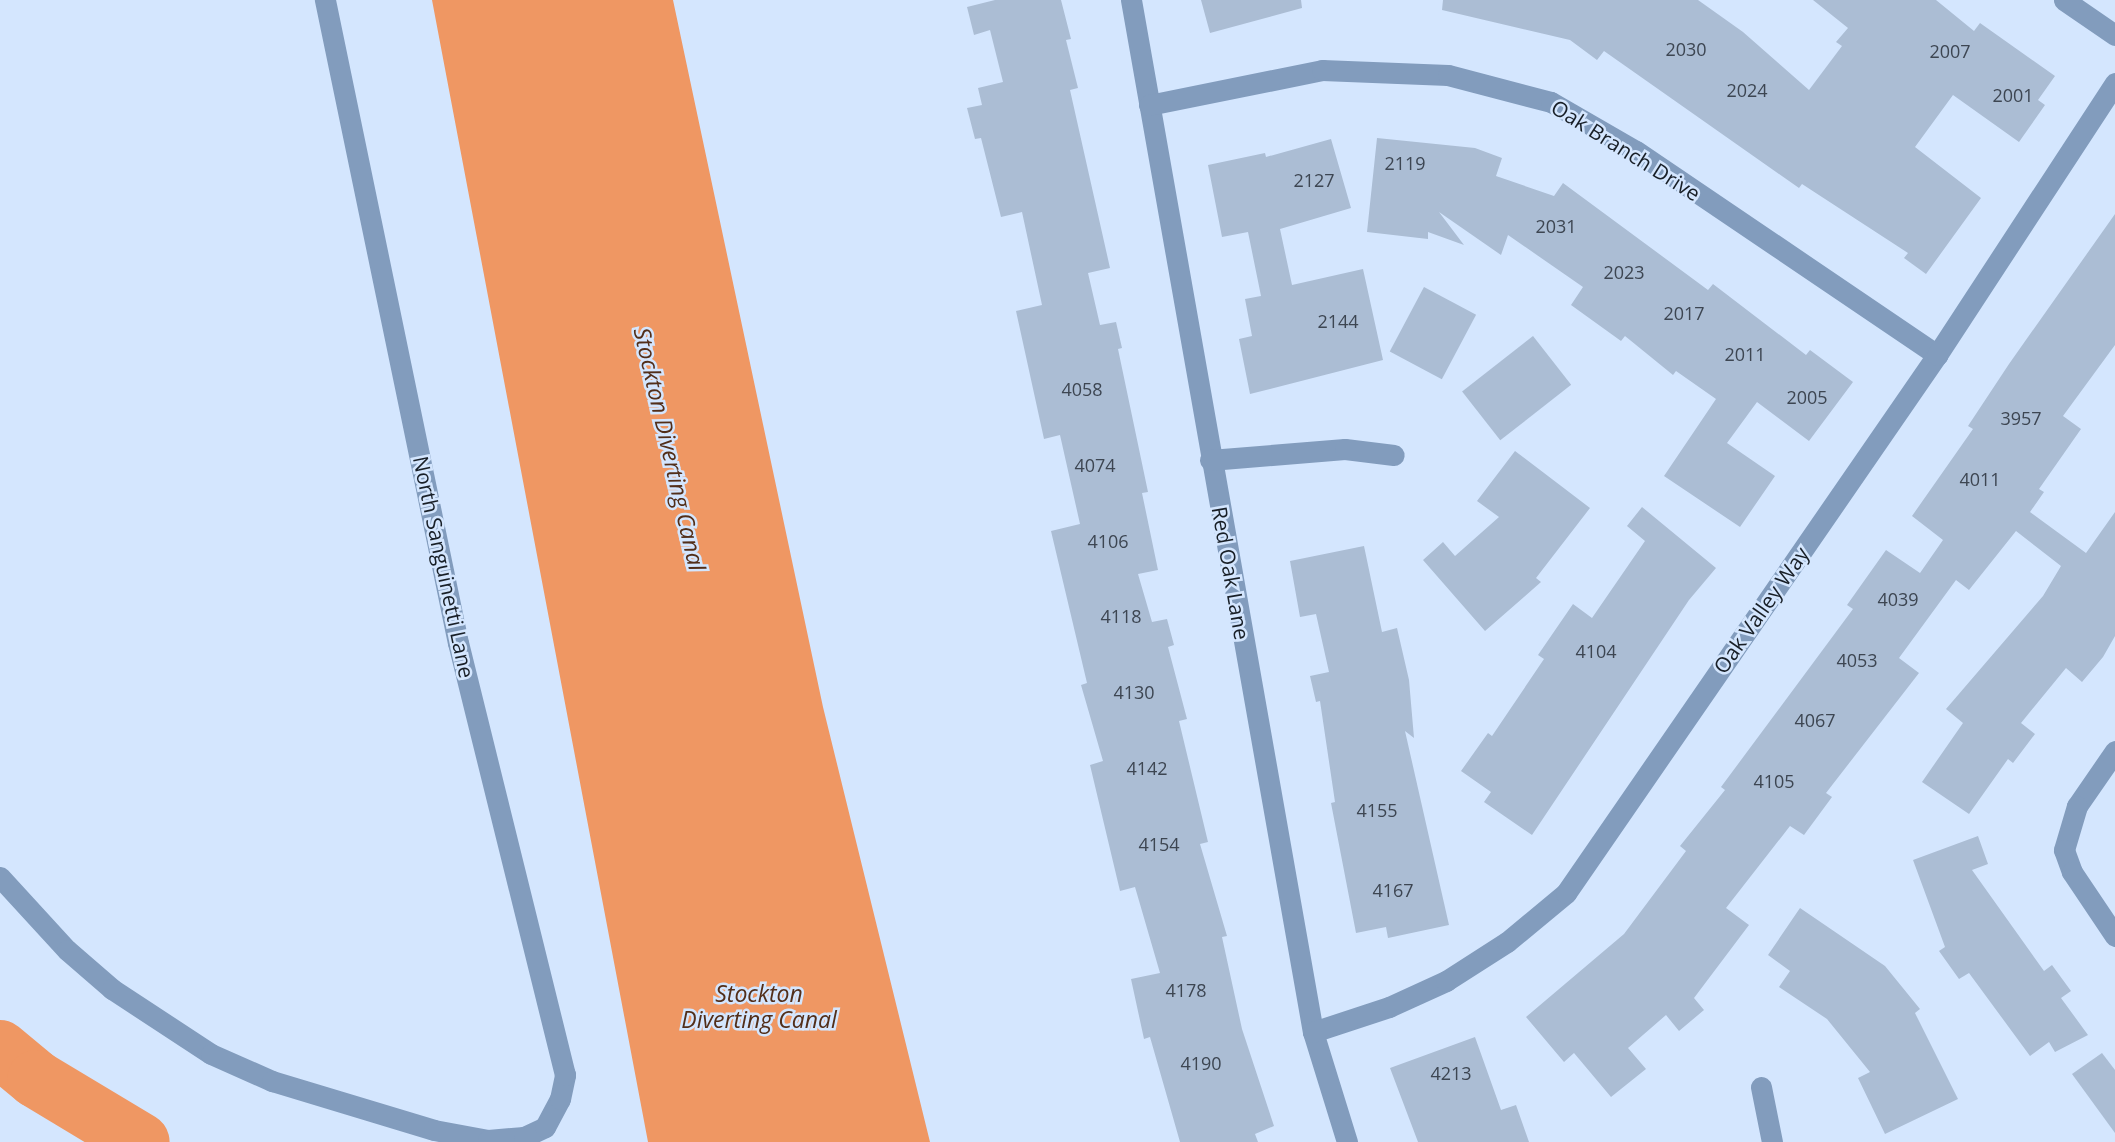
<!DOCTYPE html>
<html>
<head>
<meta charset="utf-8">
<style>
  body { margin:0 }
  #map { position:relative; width:2115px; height:1142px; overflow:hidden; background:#d4e6fe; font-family:"Open Sans",sans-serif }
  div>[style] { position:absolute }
  .water>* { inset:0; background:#ef9763 }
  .river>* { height:58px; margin:-29px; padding:0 29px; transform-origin:29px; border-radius:29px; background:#ef9763 }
  .building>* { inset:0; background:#abbdd4; transform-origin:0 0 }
  .street>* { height:21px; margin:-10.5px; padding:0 10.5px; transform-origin:10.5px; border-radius:10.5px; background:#829cbd }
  span { translate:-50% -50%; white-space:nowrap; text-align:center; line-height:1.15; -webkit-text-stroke:5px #d4e6fe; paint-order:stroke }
  .number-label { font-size:18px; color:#3d4652 }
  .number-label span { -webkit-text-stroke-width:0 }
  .street-label { font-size:21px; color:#181f27 }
  .water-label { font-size:23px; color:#522e19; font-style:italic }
</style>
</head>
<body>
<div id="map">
  <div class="water">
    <div style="clip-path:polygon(432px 0,673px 0,823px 707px,930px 1142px,648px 1142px)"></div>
  </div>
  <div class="river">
    <div style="left:0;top:1049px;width:47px;rotate:39.8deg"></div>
    <div style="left:36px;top:1079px;width:122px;rotate:31deg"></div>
  </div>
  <div class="building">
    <div style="clip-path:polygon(995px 0,1061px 0,1071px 39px,1066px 40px,1078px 88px,1070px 90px,1110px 268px,1088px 273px,1100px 325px,1116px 322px,1122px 348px,1118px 349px,1148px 492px,1142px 493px,1158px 570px,1138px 574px,1152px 622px,1167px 619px,1174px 645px,1168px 647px,1187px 719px,1179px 721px,1208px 842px,1200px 844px,1227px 936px,1222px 937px,1242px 1029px,1274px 1126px,1255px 1134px,1258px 1142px,1180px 1142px,1150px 1037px,1144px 1039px,1131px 979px,1160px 973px,1135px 887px,1120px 891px,1090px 765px,1103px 761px,1081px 685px,1087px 683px,1051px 531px,1080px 524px,1060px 435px,1044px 439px,1016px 311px,1042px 305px,1022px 212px,1001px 217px,981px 138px,975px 139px,967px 108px,982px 105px,978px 88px,1003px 82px,990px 30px,974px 35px,967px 7px)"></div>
    <div style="clip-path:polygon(1201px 0,1301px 0,1302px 8px,1210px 33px)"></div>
    <div style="clip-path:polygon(1443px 0,1698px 0,1743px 32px,1809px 90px,1842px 46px,1836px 42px,1848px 28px,1813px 0,1936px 0,1974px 31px,1980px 23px,2055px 76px,2038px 100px,2045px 105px,2019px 142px,1953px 95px,1915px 147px,1981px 198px,1926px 274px,1904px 258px,1908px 253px,1802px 184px,1799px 188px,1604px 51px,1597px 60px,1570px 40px,1442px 10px)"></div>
    <div style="clip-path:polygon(1377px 138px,1475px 148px,1502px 158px,1496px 176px,1554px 196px,1563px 183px,1708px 290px,1713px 284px,1806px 355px,1810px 350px,1853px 382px,1809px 441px,1757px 402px,1727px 443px,1775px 476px,1740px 527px,1664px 476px,1716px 399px,1676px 371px,1673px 375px,1625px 336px,1621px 341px,1571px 305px,1583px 287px,1508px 235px,1501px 255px,1439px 212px,1464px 245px,1428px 232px,1428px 239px,1367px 232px)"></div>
    <div style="clip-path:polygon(1331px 139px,1351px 208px,1280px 229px,1292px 285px,1363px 269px,1383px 360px,1250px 394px,1239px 339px,1252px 336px,1245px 299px,1261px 296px,1248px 232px,1222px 237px,1208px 165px,1265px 153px,1266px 157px)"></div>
    <div style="clip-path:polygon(2115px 214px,2115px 345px,2063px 416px,2081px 429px,2039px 489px,2044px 492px,2030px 512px,2086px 553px,2115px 512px,2115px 636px,2103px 657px,2082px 682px,2066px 668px,2021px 723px,2035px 734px,2013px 763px,2008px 759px,1969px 814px,1922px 782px,1963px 723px,1946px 709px,2043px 596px,2061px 566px,2016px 531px,1969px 590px,1956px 580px,1899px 658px,1919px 673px,1826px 793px,1832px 797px,1804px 835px,1790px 826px,1726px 908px,1749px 925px,1694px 998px,1704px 1010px,1679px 1031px,1666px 1015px,1628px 1048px,1646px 1069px,1611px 1097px,1574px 1053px,1564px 1062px,1526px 1017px,1624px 934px,1686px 851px,1680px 846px,1725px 790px,1721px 787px,1853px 609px,1847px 605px,1886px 550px,1920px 573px,1943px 540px,1912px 516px,1973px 429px,1968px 426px,2009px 364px)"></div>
    <div style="left:1424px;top:287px;width:59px;height:73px;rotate:28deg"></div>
    <div style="left:1533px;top:336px;width:62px;height:90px;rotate:52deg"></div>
    <div style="clip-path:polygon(1515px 451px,1590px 508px,1536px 578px,1541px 582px,1485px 631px,1423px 560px,1443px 542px,1455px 556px,1499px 517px,1477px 501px)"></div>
    <div style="clip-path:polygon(1642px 507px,1716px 568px,1689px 600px,1532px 835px,1484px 802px,1491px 792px,1461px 771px,1488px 733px,1492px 736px,1544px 659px,1538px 655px,1573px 604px,1592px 618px,1645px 541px,1627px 526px)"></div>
    <div style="clip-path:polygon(1364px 546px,1382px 632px,1397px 628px,1409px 680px,1414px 738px,1405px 731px,1449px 925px,1388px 938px,1386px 927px,1356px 933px,1331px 803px,1335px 802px,1320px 701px,1316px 702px,1310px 676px,1329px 672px,1316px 614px,1300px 617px,1290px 561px)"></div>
    <div style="clip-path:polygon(1978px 836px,1988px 864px,1972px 870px,2044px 971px,2052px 965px,2071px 991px,2061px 998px,2088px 1035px,2055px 1052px,2049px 1042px,2030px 1056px,1969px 973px,1959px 979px,1939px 951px,1945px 947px,1913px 860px)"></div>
    <div style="clip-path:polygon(1800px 908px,1885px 966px,1920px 1009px,1915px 1013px,1958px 1099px,1885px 1134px,1858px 1078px,1870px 1072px,1827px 1019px,1779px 987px,1790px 971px,1768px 955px)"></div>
    <div style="clip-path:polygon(1475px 1037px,1501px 1110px,1516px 1105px,1529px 1142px,1418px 1142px,1390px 1068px)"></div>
    <div style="clip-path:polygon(2102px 1053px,2115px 1070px,2115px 1133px,2072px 1074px)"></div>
  </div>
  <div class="street">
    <div style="left:1131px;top:0;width:1048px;rotate:80deg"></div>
    <div style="left:1313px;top:1032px;width:115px;rotate:72.8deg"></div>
    <div style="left:2064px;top:0;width:62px;rotate:34.5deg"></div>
    <div style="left:1149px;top:105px;width:177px;rotate:-11.4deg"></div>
    <div style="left:1322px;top:70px;width:126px;rotate:2.3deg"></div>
    <div style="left:1448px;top:75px;width:106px;rotate:14.7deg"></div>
    <div style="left:1551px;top:102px;width:98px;rotate:30deg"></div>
    <div style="left:1636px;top:151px;width:364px;rotate:34.1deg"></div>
    <div style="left:1210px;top:460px;width:135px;rotate:-4.7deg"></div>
    <div style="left:1345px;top:449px;width:49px;rotate:7deg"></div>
    <div style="left:2115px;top:751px;width:67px;rotate:124.6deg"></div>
    <div style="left:2077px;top:806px;width:46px;rotate:106.5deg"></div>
    <div style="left:2064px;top:850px;width:23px;rotate:70deg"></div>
    <div style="left:2072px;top:872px;width:77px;rotate:56.1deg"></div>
    <div style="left:0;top:877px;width:99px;rotate:47.5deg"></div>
    <div style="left:67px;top:950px;width:60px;rotate:40.9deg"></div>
    <div style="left:112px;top:989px;width:118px;rotate:33.3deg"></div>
    <div style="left:211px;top:1054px;width:67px;rotate:23.9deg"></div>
    <div style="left:272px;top:1081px;width:169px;rotate:16.8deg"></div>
    <div style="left:434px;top:1130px;width:55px;rotate:10.5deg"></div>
    <div style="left:488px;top:1140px;width:36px;rotate:-5deg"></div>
    <div style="left:524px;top:1137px;width:23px;rotate:-25deg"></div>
    <div style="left:545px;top:1127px;width:32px;rotate:-62deg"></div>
    <div style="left:560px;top:1099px;width:25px;rotate:-78deg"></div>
    <div style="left:565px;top:1075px;width:445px;rotate:-103.9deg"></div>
    <div style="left:458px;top:643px;width:657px;rotate:-101.69deg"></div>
    <div style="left:1313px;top:1032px;width:80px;rotate:-18.2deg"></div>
    <div style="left:1389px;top:1007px;width:63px;rotate:-24.5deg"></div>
    <div style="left:1446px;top:981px;width:72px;rotate:-32.6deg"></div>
    <div style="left:1507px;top:942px;width:77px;rotate:-39.7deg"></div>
    <div style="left:1566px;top:893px;width:654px;rotate:-55.41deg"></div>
    <div style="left:1937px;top:355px;width:325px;rotate:-56.8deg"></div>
    <div style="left:1761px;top:1087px;width:56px;rotate:78.7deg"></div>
  </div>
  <div class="number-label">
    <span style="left:1686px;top:49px">2030</span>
    <span style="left:1950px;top:51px">2007</span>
    <span style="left:1747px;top:90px">2024</span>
    <span style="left:2013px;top:95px">2001</span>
    <span style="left:1405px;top:163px">2119</span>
    <span style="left:1314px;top:180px">2127</span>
    <span style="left:1556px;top:226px">2031</span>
    <span style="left:1624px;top:272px">2023</span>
    <span style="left:1684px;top:313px">2017</span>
    <span style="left:1338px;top:321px">2144</span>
    <span style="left:1745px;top:354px">2011</span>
    <span style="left:1082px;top:389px">4058</span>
    <span style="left:1807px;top:397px">2005</span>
    <span style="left:2021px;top:418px">3957</span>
    <span style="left:1095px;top:465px">4074</span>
    <span style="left:1980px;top:479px">4011</span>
    <span style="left:1108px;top:541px">4106</span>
    <span style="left:1898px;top:599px">4039</span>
    <span style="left:1121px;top:616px">4118</span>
    <span style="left:1596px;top:651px">4104</span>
    <span style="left:1857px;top:660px">4053</span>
    <span style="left:1134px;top:692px">4130</span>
    <span style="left:1815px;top:720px">4067</span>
    <span style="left:1147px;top:768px">4142</span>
    <span style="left:1774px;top:781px">4105</span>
    <span style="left:1377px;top:810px">4155</span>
    <span style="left:1159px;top:844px">4154</span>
    <span style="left:1393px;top:890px">4167</span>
    <span style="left:1186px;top:990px">4178</span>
    <span style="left:1201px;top:1063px">4190</span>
    <span style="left:1451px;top:1073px">4213</span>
  </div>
  <div class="street-label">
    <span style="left:1626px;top:150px;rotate:32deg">Oak Branch Drive</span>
    <span style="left:444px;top:567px;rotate:78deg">North Sanguinetti Lane</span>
    <span style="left:1231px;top:573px;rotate:80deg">Red Oak Lane</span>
    <span style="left:1761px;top:610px;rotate:-55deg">Oak Valley Way</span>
  </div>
  <div class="water-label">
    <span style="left:670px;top:449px;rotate:77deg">Stockton Diverting Canal</span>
    <span style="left:759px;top:1006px">Stockton<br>Diverting Canal</span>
  </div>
</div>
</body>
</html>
